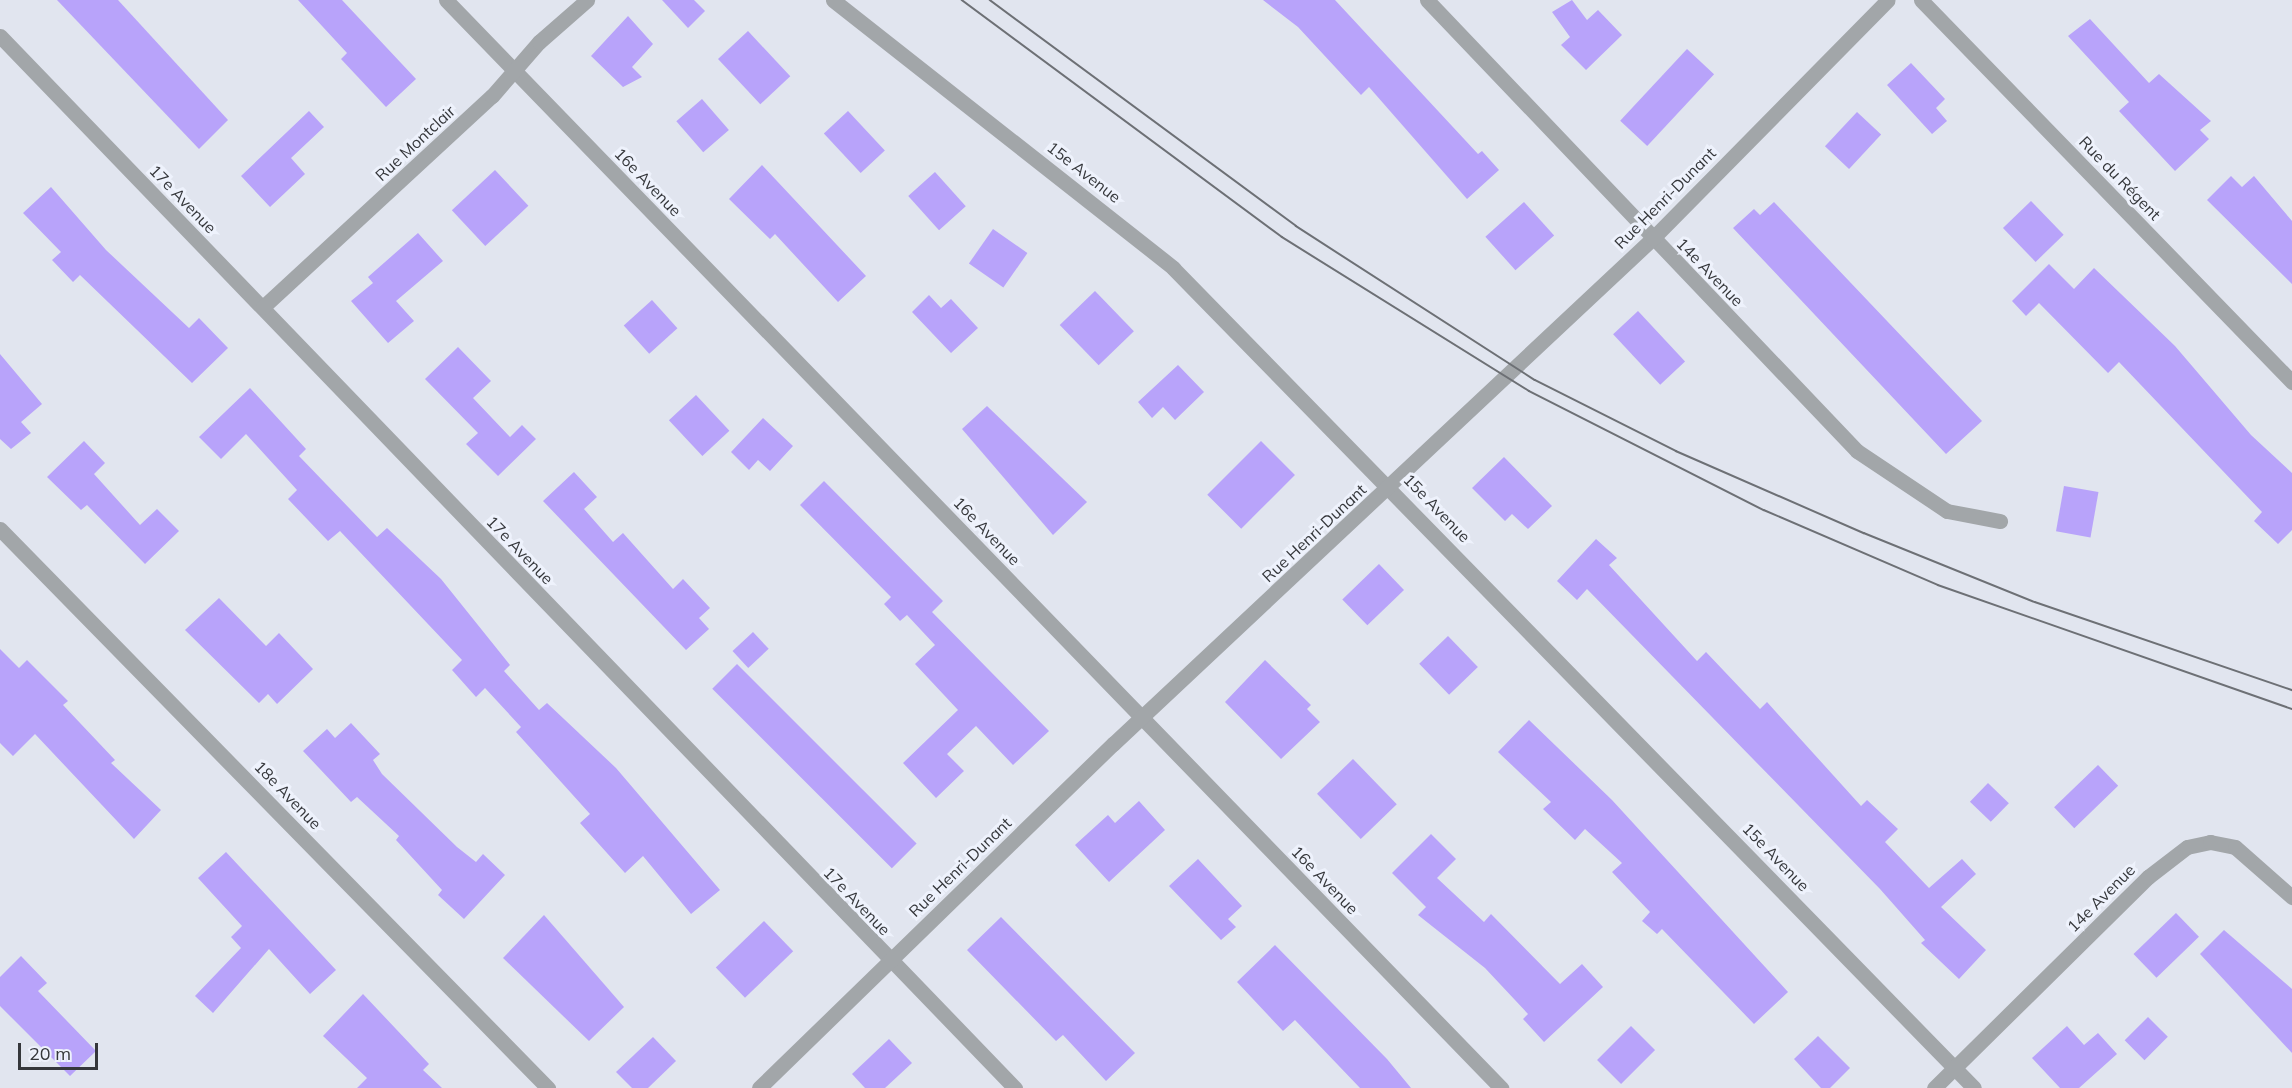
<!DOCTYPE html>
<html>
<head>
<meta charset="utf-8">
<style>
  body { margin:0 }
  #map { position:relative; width:2292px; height:1088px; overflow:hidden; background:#e1e5ef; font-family:Mulish,sans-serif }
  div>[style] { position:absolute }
  .building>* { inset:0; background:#b8a3fa; transform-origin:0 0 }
  .minor>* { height:15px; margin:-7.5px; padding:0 7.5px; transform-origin:7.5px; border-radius:7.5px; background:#a2a6a9 }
  .tram>* { height:1.5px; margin:-0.75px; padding:0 0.75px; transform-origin:0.75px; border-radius:0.75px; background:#6d7075 }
  span { translate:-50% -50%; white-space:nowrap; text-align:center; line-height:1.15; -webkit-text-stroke:6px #eef2fc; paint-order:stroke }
  .street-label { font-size:16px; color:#35373b }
  .scale { position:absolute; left:18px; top:1043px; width:80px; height:27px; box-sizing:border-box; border:3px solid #35373b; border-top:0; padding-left:8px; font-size:18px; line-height:21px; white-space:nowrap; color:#35373b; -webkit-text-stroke:4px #eef2fc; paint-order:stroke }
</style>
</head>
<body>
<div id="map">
  <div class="building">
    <div style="clip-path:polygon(57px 0,118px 0,228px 120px,199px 149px)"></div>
    <div style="clip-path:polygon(298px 0,342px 0,416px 79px,386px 107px,341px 59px,347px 53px)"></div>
    <div style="clip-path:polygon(662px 0,694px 0,705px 11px,688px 28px)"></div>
    <div style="clip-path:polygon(1263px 0,1335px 0,1478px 154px,1482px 151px,1499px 170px,1467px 199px,1369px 87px,1361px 95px,1298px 27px)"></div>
    <div style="clip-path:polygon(1572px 0,1587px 20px,1598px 10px,1622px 35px,1586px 70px,1561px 45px,1570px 37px,1552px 12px)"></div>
    <div style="clip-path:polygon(628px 16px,653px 44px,632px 67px,642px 77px,623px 87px,591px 56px)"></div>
    <div style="clip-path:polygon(2090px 19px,2149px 83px,2159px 74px,2211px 121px,2200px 130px,2209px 139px,2175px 171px,2119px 111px,2129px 102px,2068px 36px)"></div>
    <div style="left:748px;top:31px;width:62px;height:41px;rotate:47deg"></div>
    <div style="left:1687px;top:49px;width:37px;height:98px;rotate:43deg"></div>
    <div style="clip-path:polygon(1911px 63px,1945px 99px,1936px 108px,1947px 121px,1932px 134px,1887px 85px)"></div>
    <div style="left:702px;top:99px;width:41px;height:34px;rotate:49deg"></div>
    <div style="clip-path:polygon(309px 111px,324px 127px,291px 158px,305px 174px,270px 207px,241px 176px)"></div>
    <div style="left:848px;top:111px;width:54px;height:33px;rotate:47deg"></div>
    <div style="left:1857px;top:112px;width:33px;height:47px;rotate:43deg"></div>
    <div style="clip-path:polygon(762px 165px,866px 276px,838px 302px,775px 234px,770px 239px,729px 199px)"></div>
    <div style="left:495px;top:170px;width:49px;height:59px;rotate:47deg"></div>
    <div style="left:935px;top:172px;width:46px;height:36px;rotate:48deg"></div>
    <div style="clip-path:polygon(2231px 176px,2242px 187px,2254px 176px,2292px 221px,2292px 284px,2207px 200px)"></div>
    <div style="clip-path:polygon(51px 187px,106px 250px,189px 328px,199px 318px,228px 348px,192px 383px,80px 275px,73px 282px,52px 260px,61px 252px,23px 213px)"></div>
    <div style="left:2031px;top:201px;width:47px;height:39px;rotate:46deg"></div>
    <div style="left:1524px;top:202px;width:45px;height:52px;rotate:48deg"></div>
    <div style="clip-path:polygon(1774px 202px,1982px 421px,1946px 454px,1733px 228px,1754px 209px,1760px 215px)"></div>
    <div style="left:993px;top:229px;width:42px;height:42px;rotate:35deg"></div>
    <div style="clip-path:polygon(418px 233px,443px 261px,396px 301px,414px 321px,388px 343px,351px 301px,373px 283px,368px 277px)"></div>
    <div style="clip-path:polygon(2049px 264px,2074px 289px,2094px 268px,2175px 346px,2251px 435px,2292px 473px,2292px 530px,2278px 544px,2254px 521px,2262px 512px,2119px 362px,2108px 373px,2039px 303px,2026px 316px,2012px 301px)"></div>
    <div style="left:1095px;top:291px;width:56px;height:49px;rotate:46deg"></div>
    <div style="clip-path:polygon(929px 295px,941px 308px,951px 299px,978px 328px,951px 353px,912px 312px)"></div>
    <div style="left:652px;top:300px;width:38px;height:38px;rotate:48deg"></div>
    <div style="left:1638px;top:311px;width:69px;height:34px;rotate:47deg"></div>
    <div style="clip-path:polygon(458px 347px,491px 381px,473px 398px,510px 437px,522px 425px,536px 439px,498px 476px,466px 444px,478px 433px,425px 379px)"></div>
    <div style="clip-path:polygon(0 354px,42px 404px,21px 422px,31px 433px,11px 449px,0 439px)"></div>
    <div style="clip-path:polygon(1178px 365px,1204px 392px,1175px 420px,1163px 407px,1152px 418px,1138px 402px)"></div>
    <div style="clip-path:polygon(250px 388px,306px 449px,299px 456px,377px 537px,387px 528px,441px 579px,510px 665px,504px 671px,539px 710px,547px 703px,616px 768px,720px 890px,691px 914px,643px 856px,625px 873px,580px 823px,590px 814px,516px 732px,521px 727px,485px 688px,476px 697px,452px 670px,462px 660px,340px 531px,328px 541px,288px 499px,297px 490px,246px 434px,221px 459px,199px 437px)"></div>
    <div style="left:696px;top:395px;width:49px;height:37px;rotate:47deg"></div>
    <div style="clip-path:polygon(987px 406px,1087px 502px,1053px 535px,962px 429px)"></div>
    <div style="clip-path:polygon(763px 418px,793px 446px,770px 471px,758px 460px,749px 470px,731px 452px)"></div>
    <div style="clip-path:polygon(84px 441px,105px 463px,94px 474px,140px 525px,157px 509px,179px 531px,145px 564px,87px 505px,81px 510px,47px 477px)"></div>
    <div style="left:1261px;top:441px;width:48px;height:76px;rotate:45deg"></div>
    <div style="clip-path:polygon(1504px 457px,1552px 506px,1528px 529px,1512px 514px,1505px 521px,1472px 488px)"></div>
    <div style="clip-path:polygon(574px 472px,597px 497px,584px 509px,613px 542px,623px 533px,673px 589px,683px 579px,710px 608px,699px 618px,709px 629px,686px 650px,543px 501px)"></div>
    <div style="clip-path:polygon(824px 481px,943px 601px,932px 612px,1049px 731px,1013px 765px,976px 726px,947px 754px,964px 771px,936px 798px,903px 763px,958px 710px,915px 664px,935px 645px,907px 615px,900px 621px,884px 604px,891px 597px,800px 505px)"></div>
    <div style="left:2064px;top:486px;width:35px;height:46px;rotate:10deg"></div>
    <div style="clip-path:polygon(1596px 539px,1617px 558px,1609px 565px,1697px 661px,1706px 652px,1760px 709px,1767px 702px,1861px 806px,1867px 800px,1898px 829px,1885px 842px,1929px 888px,1962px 859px,1976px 874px,1941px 907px,1986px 950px,1959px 979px,1921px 943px,1925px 940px,1880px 889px,1587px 589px,1577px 600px,1557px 581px)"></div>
    <div style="left:1379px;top:564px;width:36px;height:51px;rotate:46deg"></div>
    <div style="clip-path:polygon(219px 598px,266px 646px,279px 633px,313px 669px,277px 704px,268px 694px,259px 703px,185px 630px)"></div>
    <div style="left:753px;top:632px;width:23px;height:28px;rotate:47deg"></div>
    <div style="left:1448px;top:636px;width:43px;height:40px;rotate:46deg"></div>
    <div style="clip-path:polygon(0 649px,19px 668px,27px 660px,68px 701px,63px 705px,115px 760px,111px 763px,161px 810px,134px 839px,35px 734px,13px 756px,0 743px)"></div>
    <div style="clip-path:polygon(1265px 660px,1311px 705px,1307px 709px,1320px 722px,1281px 759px,1225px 702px)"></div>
    <div style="left:737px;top:664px;width:254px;height:35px;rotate:45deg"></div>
    <div style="clip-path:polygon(1529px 720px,1612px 800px,1788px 992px,1754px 1024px,1662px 929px,1657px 934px,1642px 921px,1650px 912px,1612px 872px,1622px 863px,1585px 829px,1575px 840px,1543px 809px,1551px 802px,1498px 752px)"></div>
    <div style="clip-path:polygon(351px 723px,380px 754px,373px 760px,382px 774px,457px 847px,476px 862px,483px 854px,505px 875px,464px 919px,438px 895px,442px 890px,396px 840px,399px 836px,357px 797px,351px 802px,303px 751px,327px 729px,335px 738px)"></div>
    <div style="left:1353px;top:759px;width:63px;height:50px;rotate:46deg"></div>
    <div style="left:2098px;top:765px;width:29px;height:61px;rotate:46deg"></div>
    <div style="left:1988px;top:783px;width:29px;height:26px;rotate:44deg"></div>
    <div style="clip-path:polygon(1139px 801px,1165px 830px,1109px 882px,1075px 845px,1108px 815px,1115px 823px)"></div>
    <div style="clip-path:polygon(1431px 834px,1456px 859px,1437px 878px,1484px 922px,1491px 914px,1560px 984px,1582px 964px,1603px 987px,1544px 1042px,1523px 1019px,1528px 1014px,1485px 968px,1418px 915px,1426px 907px,1392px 873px)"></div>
    <div style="clip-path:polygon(226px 852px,336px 970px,310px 994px,269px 949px,213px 1013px,195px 996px,241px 948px,231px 937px,242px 926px,198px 878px)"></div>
    <div style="clip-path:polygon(1198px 859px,1242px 906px,1228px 919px,1236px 927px,1221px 940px,1169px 886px)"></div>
    <div style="left:2176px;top:913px;width:33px;height:59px;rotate:46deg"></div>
    <div style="clip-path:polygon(544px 915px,624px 1007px,589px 1041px,503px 958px)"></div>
    <div style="clip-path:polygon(1001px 917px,1135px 1053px,1106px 1081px,1063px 1035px,1056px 1041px,967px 950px)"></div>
    <div style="left:764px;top:921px;width:42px;height:67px;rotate:46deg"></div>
    <div style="clip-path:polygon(2224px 930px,2292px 989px,2292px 1053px,2200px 954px)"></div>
    <div style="clip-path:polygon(1275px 945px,1387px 1059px,1411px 1088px,1360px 1088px,1295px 1020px,1283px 1031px,1237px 982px)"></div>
    <div style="clip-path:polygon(21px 956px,47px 983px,38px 991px,96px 1051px,70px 1076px,0 1006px,0 977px)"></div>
    <div style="clip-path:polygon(363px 994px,429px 1064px,423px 1070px,442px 1088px,357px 1088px,367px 1078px,323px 1036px)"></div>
    <div style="left:2148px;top:1017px;width:28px;height:33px;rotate:45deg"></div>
    <div style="left:1631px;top:1026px;width:34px;height:48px;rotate:45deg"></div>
    <div style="clip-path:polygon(2067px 1026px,2084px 1045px,2098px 1033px,2117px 1054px,2079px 1088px,2060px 1088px,2032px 1058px)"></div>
    <div style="clip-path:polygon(1818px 1036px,1850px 1068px,1830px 1088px,1821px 1088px,1794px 1059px)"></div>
    <div style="clip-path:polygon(653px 1037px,676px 1061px,648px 1088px,632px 1088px,616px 1072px)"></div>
    <div style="clip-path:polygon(889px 1039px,912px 1063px,885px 1088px,865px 1088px,852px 1074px)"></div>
  </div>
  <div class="minor">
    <div style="left:446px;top:0;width:1516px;rotate:45.88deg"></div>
    <div style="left:833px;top:0;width:433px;rotate:38.2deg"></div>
    <div style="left:1173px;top:268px;width:1146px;rotate:45.67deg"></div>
    <div style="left:1427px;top:0;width:623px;rotate:46.37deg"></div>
    <div style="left:1857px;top:451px;width:108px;rotate:33.7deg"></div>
    <div style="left:1947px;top:511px;width:54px;rotate:10.7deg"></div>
    <div style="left:1921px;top:0;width:533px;rotate:45.84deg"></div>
    <div style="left:0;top:36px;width:1462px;rotate:46.03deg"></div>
    <div style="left:263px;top:307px;width:311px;rotate:-42.7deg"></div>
    <div style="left:492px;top:96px;width:72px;rotate:-49deg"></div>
    <div style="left:539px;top:42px;width:64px;rotate:-41.2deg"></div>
    <div style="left:0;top:529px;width:783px;rotate:45.57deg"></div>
    <div style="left:759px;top:1088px;width:494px;rotate:-44.2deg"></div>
    <div style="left:1113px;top:744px;width:740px;rotate:-43.14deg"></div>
    <div style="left:1653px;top:238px;width:334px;rotate:-45.4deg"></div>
    <div style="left:1934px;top:1088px;width:301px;rotate:-44.6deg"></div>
    <div style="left:2148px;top:877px;width:49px;rotate:-37.6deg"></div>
    <div style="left:2187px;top:847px;width:24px;rotate:-12deg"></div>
    <div style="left:2210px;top:842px;width:25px;rotate:11deg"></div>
    <div style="left:2235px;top:847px;width:76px;rotate:41.3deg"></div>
  </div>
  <div class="tram">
    <div style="left:962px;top:0;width:398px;rotate:36.5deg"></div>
    <div style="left:1282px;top:237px;width:291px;rotate:31.9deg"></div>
    <div style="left:1529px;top:391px;width:263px;rotate:26.9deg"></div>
    <div style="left:1764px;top:510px;width:189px;rotate:23.3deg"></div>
    <div style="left:1938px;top:585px;width:375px;rotate:19.3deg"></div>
    <div style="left:990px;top:0;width:380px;rotate:36.4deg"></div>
    <div style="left:1296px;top:226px;width:284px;rotate:32.8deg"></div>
    <div style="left:1535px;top:380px;width:158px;rotate:26.7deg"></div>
    <div style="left:1676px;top:451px;width:205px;rotate:23.6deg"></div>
    <div style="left:1864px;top:533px;width:184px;rotate:22deg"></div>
    <div style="left:2035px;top:602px;width:272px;rotate:18.9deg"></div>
  </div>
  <div class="street-label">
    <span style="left:415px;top:143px;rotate:-43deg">Rue Montclair</span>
    <span style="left:1084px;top:172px;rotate:38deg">15e Avenue</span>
    <span style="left:2120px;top:178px;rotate:46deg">Rue du Régent</span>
    <span style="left:648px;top:182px;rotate:46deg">16e Avenue</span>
    <span style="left:1665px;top:198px;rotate:-45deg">Rue Henri-Dunant</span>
    <span style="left:183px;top:199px;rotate:46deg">17e Avenue</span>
    <span style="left:1710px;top:272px;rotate:46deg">14e Avenue</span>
    <span style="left:1437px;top:508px;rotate:46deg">15e Avenue</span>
    <span style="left:987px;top:531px;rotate:46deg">16e Avenue</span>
    <span style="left:1314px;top:533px;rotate:-43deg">Rue Henri-Dunant</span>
    <span style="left:520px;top:550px;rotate:46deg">17e Avenue</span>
    <span style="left:288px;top:795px;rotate:46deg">18e Avenue</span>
    <span style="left:1776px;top:857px;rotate:46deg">15e Avenue</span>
    <span style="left:960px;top:867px;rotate:-44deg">Rue Henri-Dunant</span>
    <span style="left:1325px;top:880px;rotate:46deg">16e Avenue</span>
    <span style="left:2101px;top:898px;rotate:-45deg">14e Avenue</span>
    <span style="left:857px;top:901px;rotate:46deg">17e Avenue</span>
  </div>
  <div class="scale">20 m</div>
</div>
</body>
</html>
